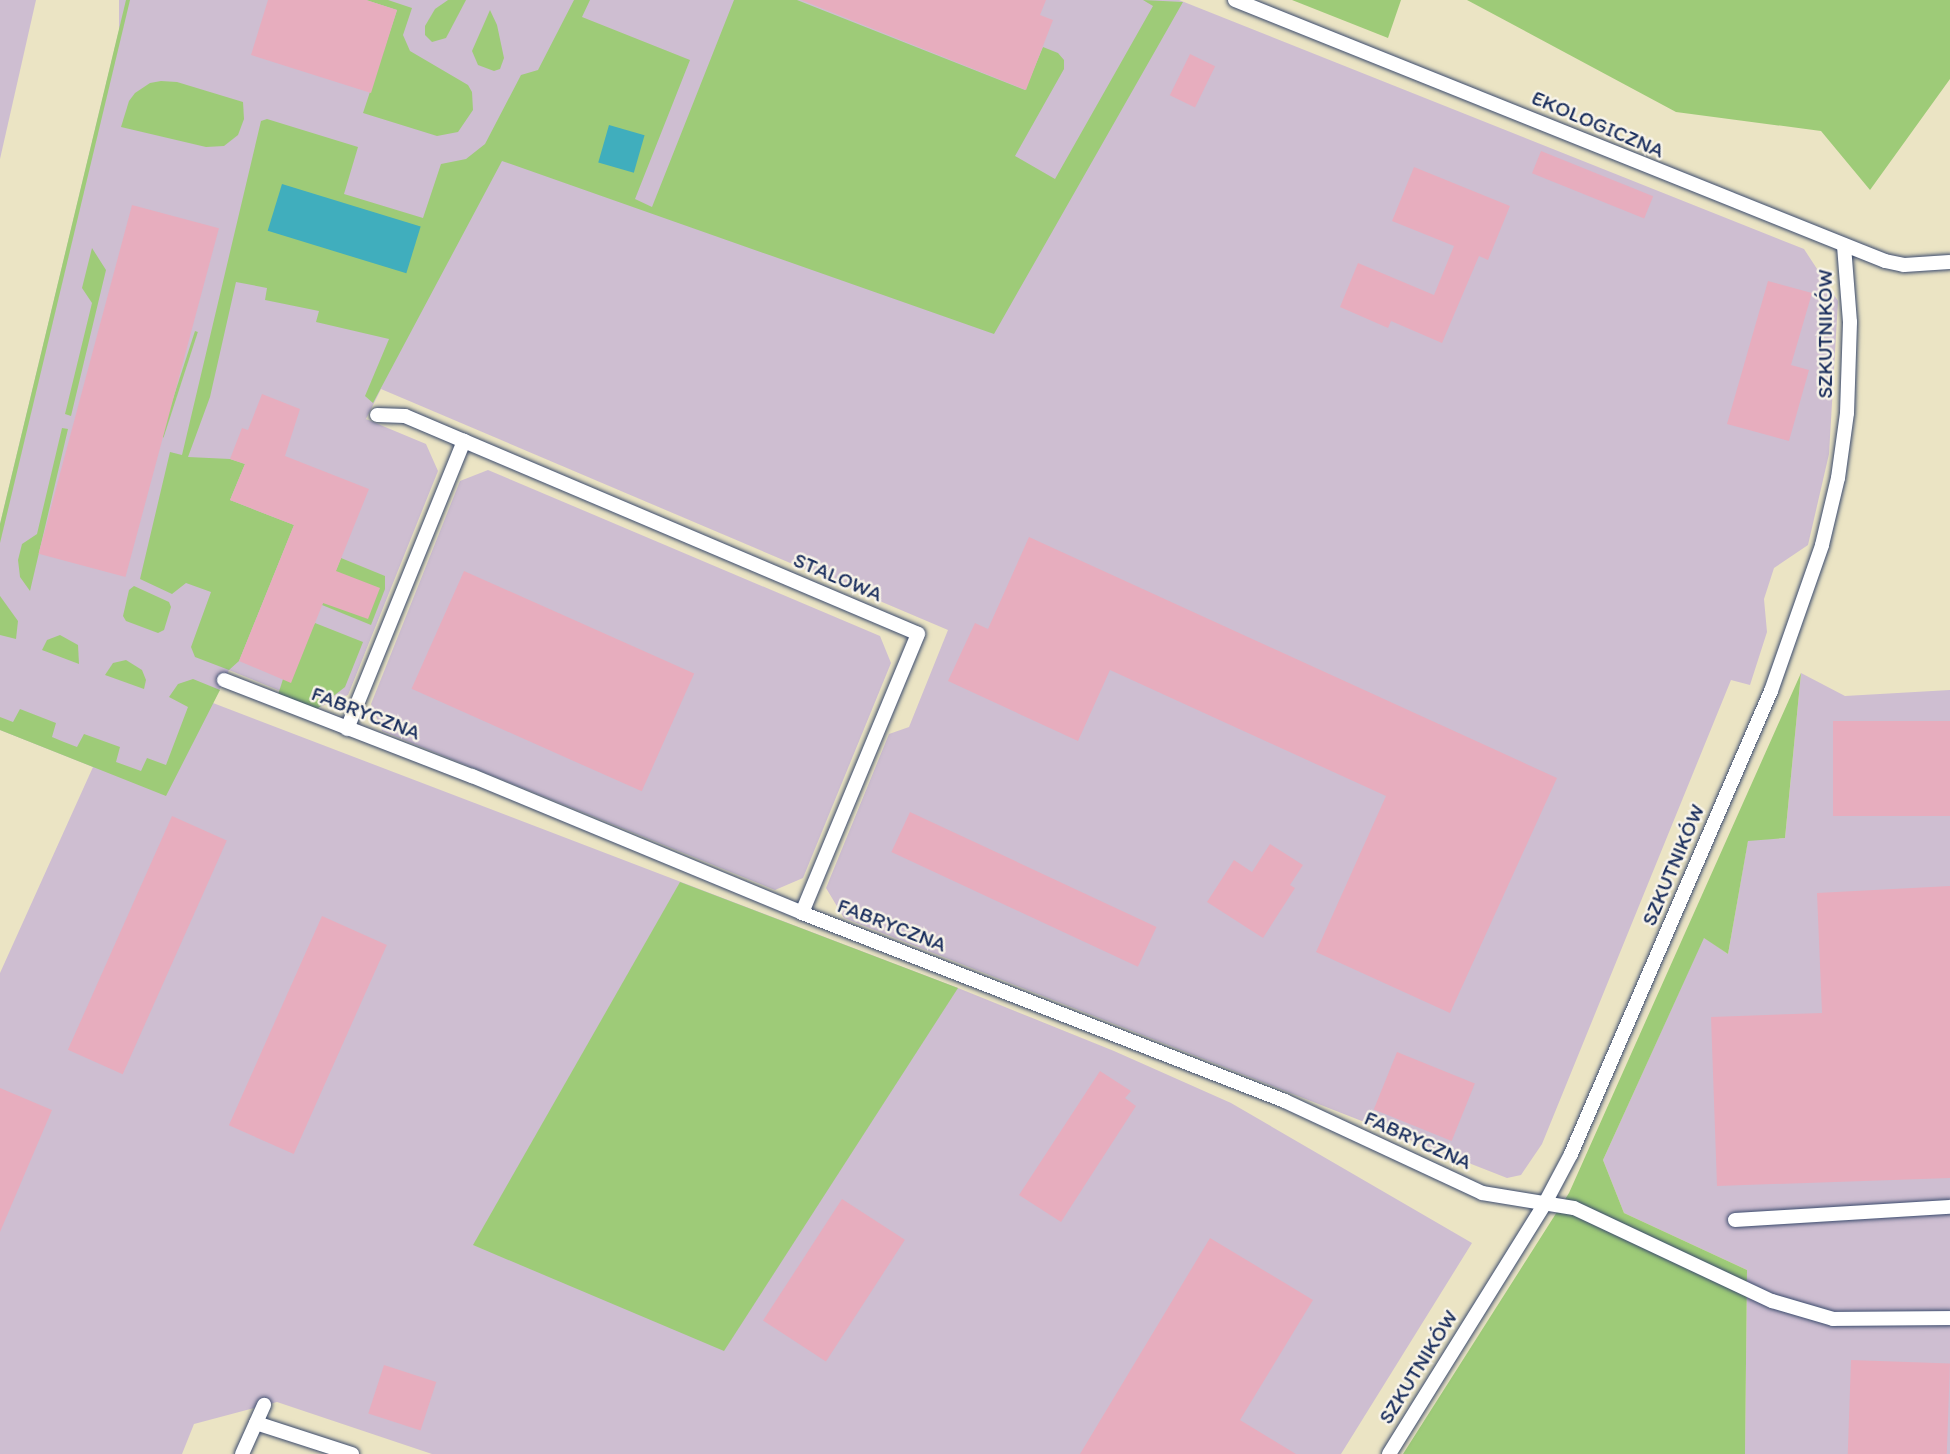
<!DOCTYPE html>
<html>
<head>
<meta charset="utf-8">
<style>
  body { margin:0 }
  #map { position:relative; width:1950px; height:1454px; overflow:hidden; background:#ebe4c4; font-family:Itim,sans-serif }
  div>[style] { position:absolute }
  .industrial>* { inset:0; background:#cebed1 }
  .green>* { inset:0; background:#9ecb78; transform-origin:0 0 }
  .water>* { inset:0; background:#40aebd; transform-origin:0 0 }
  .building>* { inset:0; background:#e7adbe; transform-origin:0 0 }
  .roads { filter:drop-shadow(0 0 2px #3a4a6d) drop-shadow(0 0 2px #3a4a6d) }
  .service>* { height:14px; margin:-7px; padding:0 7px; transform-origin:7px; border-radius:7px; background:#fff }
  span { translate:-50% -50%; white-space:nowrap; text-align:center; line-height:1.15; -webkit-text-stroke:5px #f7f3e8; paint-order:stroke }
  .street-label { font-size:21px; color:#1b2f5e }
</style>
</head>
<body>
<div id="map">
  <div class="industrial">
    <div style="clip-path:polygon(0 0,36px 0,0 159px)"></div>
    <div style="clip-path:polygon(119px 0,1179px 0,1804px 249px,1838px 301px,1829px 454px,1808px 545px,1774px 568px,1764px 599px,1767px 632px,1750px 685px,1731px 680px,1542px 1144px,1521px 1175px,1507px 1178px,844px 918px,826px 888px,889px 734px,909px 727px,948px 630px,381px 389px,366px 419px,426px 444px,438px 471px,348px 695px,320px 707px,229px 670px,213px 703px,958px 988px,1114px 1051px,1231px 1103px,1472px 1243px,1341px 1454px,432px 1454px,277px 1402px,194px 1424px,182px 1454px,0 1454px,0 973px,93px 767px,0 730px,0 524px,119px 30px)"></div>
    <div style="clip-path:polygon(488px 470px,880px 636px,891px 663px,803px 878px,775px 890px,382px 731px,371px 704px,460px 481px)"></div>
    <div style="clip-path:polygon(1801px 673px,1845px 696px,1950px 690px,1950px 1454px,1745px 1454px,1747px 1270px,1624px 1213px,1603px 1160px,1704px 937px,1728px 954px,1748px 840px,1785px 838px)"></div>
  </div>
  <div class="green">
    <div style="clip-path:polygon(126px 0,130px 0,0 543px,0 524px)"></div>
    <div style="clip-path:polygon(366px 0,388px 0,412px 8px,403px 35px,410px 51px,468px 85px,472px 92px,473px 110px,458px 132px,437px 136px,363px 113px,397px 10px)"></div>
    <div style="clip-path:polygon(448px 0,466px 0,446px 38px,432px 42px,425px 35px,425px 26px,435px 9px)"></div>
    <div style="clip-path:polygon(574px 0,590px 0,582px 17px,690px 60px,635px 199px,652px 207px,734px 0,797px 0,1025px 90px,1043px 47px,1058px 53px,1064px 60px,1064px 69px,1015px 156px,1055px 179px,1153px 6px,1143px 0,1183px 2px,994px 334px,502px 161px,373px 403px,365px 396px,389px 339px,316px 322px,319px 311px,265px 300px,267px 288px,236px 282px,210px 397px,188px 457px,230px 459px,245px 464px,230px 500px,294px 525px,239px 661px,229px 670px,195px 657px,191px 647px,211px 592px,186px 583px,172px 594px,140px 579px,170px 452px,182px 455px,261px 121px,267px 119px,358px 147px,344px 194px,423px 218px,441px 164px,466px 159px,485px 144px,521px 75px,538px 70px)"></div>
    <div style="clip-path:polygon(1292px 0,1401px 0,1388px 38px)"></div>
    <div style="clip-path:polygon(1467px 0,1950px 0,1950px 79px,1870px 190px,1821px 131px,1676px 112px)"></div>
    <div style="clip-path:polygon(490px 10px,497px 25px,504px 58px,500px 69px,494px 71px,478px 65px,472px 51px)"></div>
    <div style="clip-path:polygon(161px 81px,177px 82px,243px 102px,244px 119px,238px 135px,224px 146px,206px 147px,121px 127px,129px 101px,135px 93px,150px 83px)"></div>
    <div style="clip-path:polygon(92px 248px,106px 270px,71px 416px,65px 414px,92px 303px,82px 288px)"></div>
    <div style="left:195px;top:331px;width:3px;height:111px;rotate:18deg"></div>
    <div style="clip-path:polygon(62px 428px,68px 429px,30px 591px,20px 577px,18px 560px,22px 544px,37px 534px)"></div>
    <div style="clip-path:polygon(341px 558px,385px 576px,385px 589px,371px 625px,322px 605px)"></div>
    <div style="clip-path:polygon(134px 586px,169px 602px,171px 607px,164px 630px,158px 633px,126px 621px,123px 616px,129px 590px)"></div>
    <div style="clip-path:polygon(0 596px,18px 621px,16px 639px,0 635px)"></div>
    <div style="clip-path:polygon(315px 623px,363px 642px,345px 687px,317px 709px,277px 698px,283px 679px)"></div>
    <div style="clip-path:polygon(60px 635px,78px 645px,79px 664px,42px 650px,47px 640px)"></div>
    <div style="clip-path:polygon(126px 660px,142px 670px,146px 680px,144px 689px,105px 675px,113px 663px)"></div>
    <div style="clip-path:polygon(1801px 673px,1785px 838px,1748px 841px,1728px 954px,1704px 938px,1603px 1160px,1624px 1213px,1747px 1270px,1745px 1454px,1403px 1454px,1569px 1193px)"></div>
    <div style="clip-path:polygon(193px 679px,220px 690px,166px 796px,0 730px,0 717px,13px 722px,20px 709px,56px 723px,52px 737px,64px 742px,77px 747px,84px 734px,120px 747px,116px 762px,141px 771px,147px 758px,166px 765px,188px 707px,169px 697px,178px 684px)"></div>
    <div style="clip-path:polygon(680px 882px,958px 988px,724px 1351px,473px 1245px)"></div>
  </div>
  <div class="water">
    <div style="left:609px;top:125px;width:37px;height:39px;rotate:16deg"></div>
    <div style="left:282px;top:184px;width:145px;height:49px;rotate:17deg"></div>
  </div>
  <div class="building">
    <div style="clip-path:polygon(268px 0,366px 0,397px 10px,371px 93px,251px 55px)"></div>
    <div style="clip-path:polygon(801px 0,1046px 0,1040px 15px,1053px 20px,1026px 90px)"></div>
    <div style="left:1190px;top:54px;width:28px;height:46px;rotate:26deg"></div>
    <div style="left:1541px;top:151px;width:121px;height:24px;rotate:22deg"></div>
    <div style="clip-path:polygon(1414px 167px,1510px 206px,1488px 260px,1479px 256px,1442px 343px,1391px 321px,1388px 328px,1340px 307px,1358px 263px,1434px 295px,1454px 246px,1392px 221px)"></div>
    <div style="left:132px;top:205px;width:90px;height:361px;rotate:15deg"></div>
    <div style="clip-path:polygon(1768px 281px,1812px 293px,1791px 365px,1809px 370px,1789px 441px,1727px 424px)"></div>
    <div style="clip-path:polygon(262px 394px,300px 409px,285px 456px,369px 489px,336px 571px,380px 588px,368px 619px,323px 603px,291px 683px,239px 661px,294px 525px,230px 500px,245px 464px,230px 459px,242px 428px,248px 430px)"></div>
    <div style="clip-path:polygon(1029px 537px,1557px 778px,1450px 1013px,1316px 952px,1386px 796px,1110px 670px,1078px 741px,948px 681px,975px 623px,988px 629px)"></div>
    <div style="left:464px;top:571px;width:252px;height:129px;rotate:24deg"></div>
    <div style="left:1950px;top:721px;width:95px;height:117px;rotate:90deg"></div>
    <div style="left:910px;top:812px;width:272px;height:44px;rotate:25deg"></div>
    <div style="left:172px;top:816px;width:60px;height:256px;rotate:24deg"></div>
    <div style="clip-path:polygon(1270px 844px,1303px 865px,1290px 885px,1295px 888px,1263px 938px,1207px 902px,1234px 860px,1252px 872px)"></div>
    <div style="clip-path:polygon(1950px 886px,1950px 1178px,1717px 1186px,1711px 1017px,1822px 1013px,1817px 893px)"></div>
    <div style="left:322px;top:916px;width:71px;height:229px;rotate:24deg"></div>
    <div style="left:1397px;top:1052px;width:84px;height:62px;rotate:22deg"></div>
    <div style="clip-path:polygon(1100px 1071px,1131px 1091px,1125px 1098px,1136px 1106px,1061px 1222px,1019px 1195px)"></div>
    <div style="clip-path:polygon(0 1088px,52px 1110px,0 1232px)"></div>
    <div style="left:842px;top:1199px;width:75px;height:145px;rotate:33deg"></div>
    <div style="clip-path:polygon(1210px 1238px,1313px 1300px,1240px 1420px,1296px 1454px,1080px 1454px)"></div>
    <div style="left:1851px;top:1360px;width:99px;height:94px;rotate:2deg"></div>
    <div style="left:384px;top:1365px;width:55px;height:51px;rotate:18deg"></div>
  </div>
  <div class="roads">
    <div class="service">
      <div style="left:1235px;top:0;width:700px;rotate:21.88deg"></div>
      <div style="left:1885px;top:261px;width:19px;rotate:12deg"></div>
      <div style="left:1904px;top:265px;width:46px;rotate:-3.7deg"></div>
      <div style="left:377px;top:415px;width:28px;rotate:2deg"></div>
      <div style="left:405px;top:416px;width:64px;rotate:23deg"></div>
      <div style="left:224px;top:680px;width:266px;rotate:21.2deg"></div>
      <div style="left:472px;top:776px;width:357px;rotate:22.5deg"></div>
      <div style="left:802px;top:913px;width:518px;rotate:21.27deg"></div>
      <div style="left:1285px;top:1101px;width:217px;rotate:25deg"></div>
      <div style="left:1482px;top:1193px;width:93px;rotate:9.3deg"></div>
      <div style="left:1574px;top:1208px;width:219px;rotate:25.2deg"></div>
      <div style="left:1772px;top:1301px;width:64px;rotate:16.4deg"></div>
      <div style="left:1833px;top:1319px;width:117px;rotate:-0.5deg"></div>
      <div style="left:347px;top:729px;width:311px;rotate:-67.9deg"></div>
      <div style="left:464px;top:441px;width:493px;rotate:23deg"></div>
      <div style="left:918px;top:634px;width:302px;rotate:112.6deg"></div>
      <div style="left:1735px;top:1220px;width:215px;rotate:-3.5deg"></div>
      <div style="left:256px;top:1423px;width:101px;rotate:17.9deg"></div>
      <div style="left:242px;top:1454px;width:54px;rotate:-65.8deg"></div>
      <div style="left:1389px;top:1454px;width:296px;rotate:-58.1deg"></div>
      <div style="left:1545px;top:1203px;width:55px;rotate:-62deg"></div>
      <div style="left:1571px;top:1154px;width:504px;rotate:-66.64deg"></div>
      <div style="left:1771px;top:691px;width:155px;rotate:-70.7deg"></div>
      <div style="left:1822px;top:545px;width:69px;rotate:-76.6deg"></div>
      <div style="left:1838px;top:478px;width:66px;rotate:-82.1deg"></div>
      <div style="left:1847px;top:413px;width:91px;rotate:-88.1deg"></div>
      <div style="left:1850px;top:322px;width:77px;rotate:-94.5deg"></div>
    </div>
  </div>
  <div class="street-label">
    <span style="left:1598px;top:124px;rotate:23deg">EKOLOGICZNA</span>
    <span style="left:1825px;top:334px;rotate:-90deg">SZKUTNIKÓW</span>
    <span style="left:838px;top:577px;rotate:23deg">STALOWA</span>
    <span style="left:366px;top:713px;rotate:21deg">FABRYCZNA</span>
    <span style="left:1673px;top:865px;rotate:-67deg">SZKUTNIKÓW</span>
    <span style="left:892px;top:925px;rotate:21deg">FABRYCZNA</span>
    <span style="left:1418px;top:1140px;rotate:24deg">FABRYCZNA</span>
    <span style="left:1418px;top:1367px;rotate:-58deg">SZKUTNIKÓW</span>
  </div>
</div>
</body>
</html>
